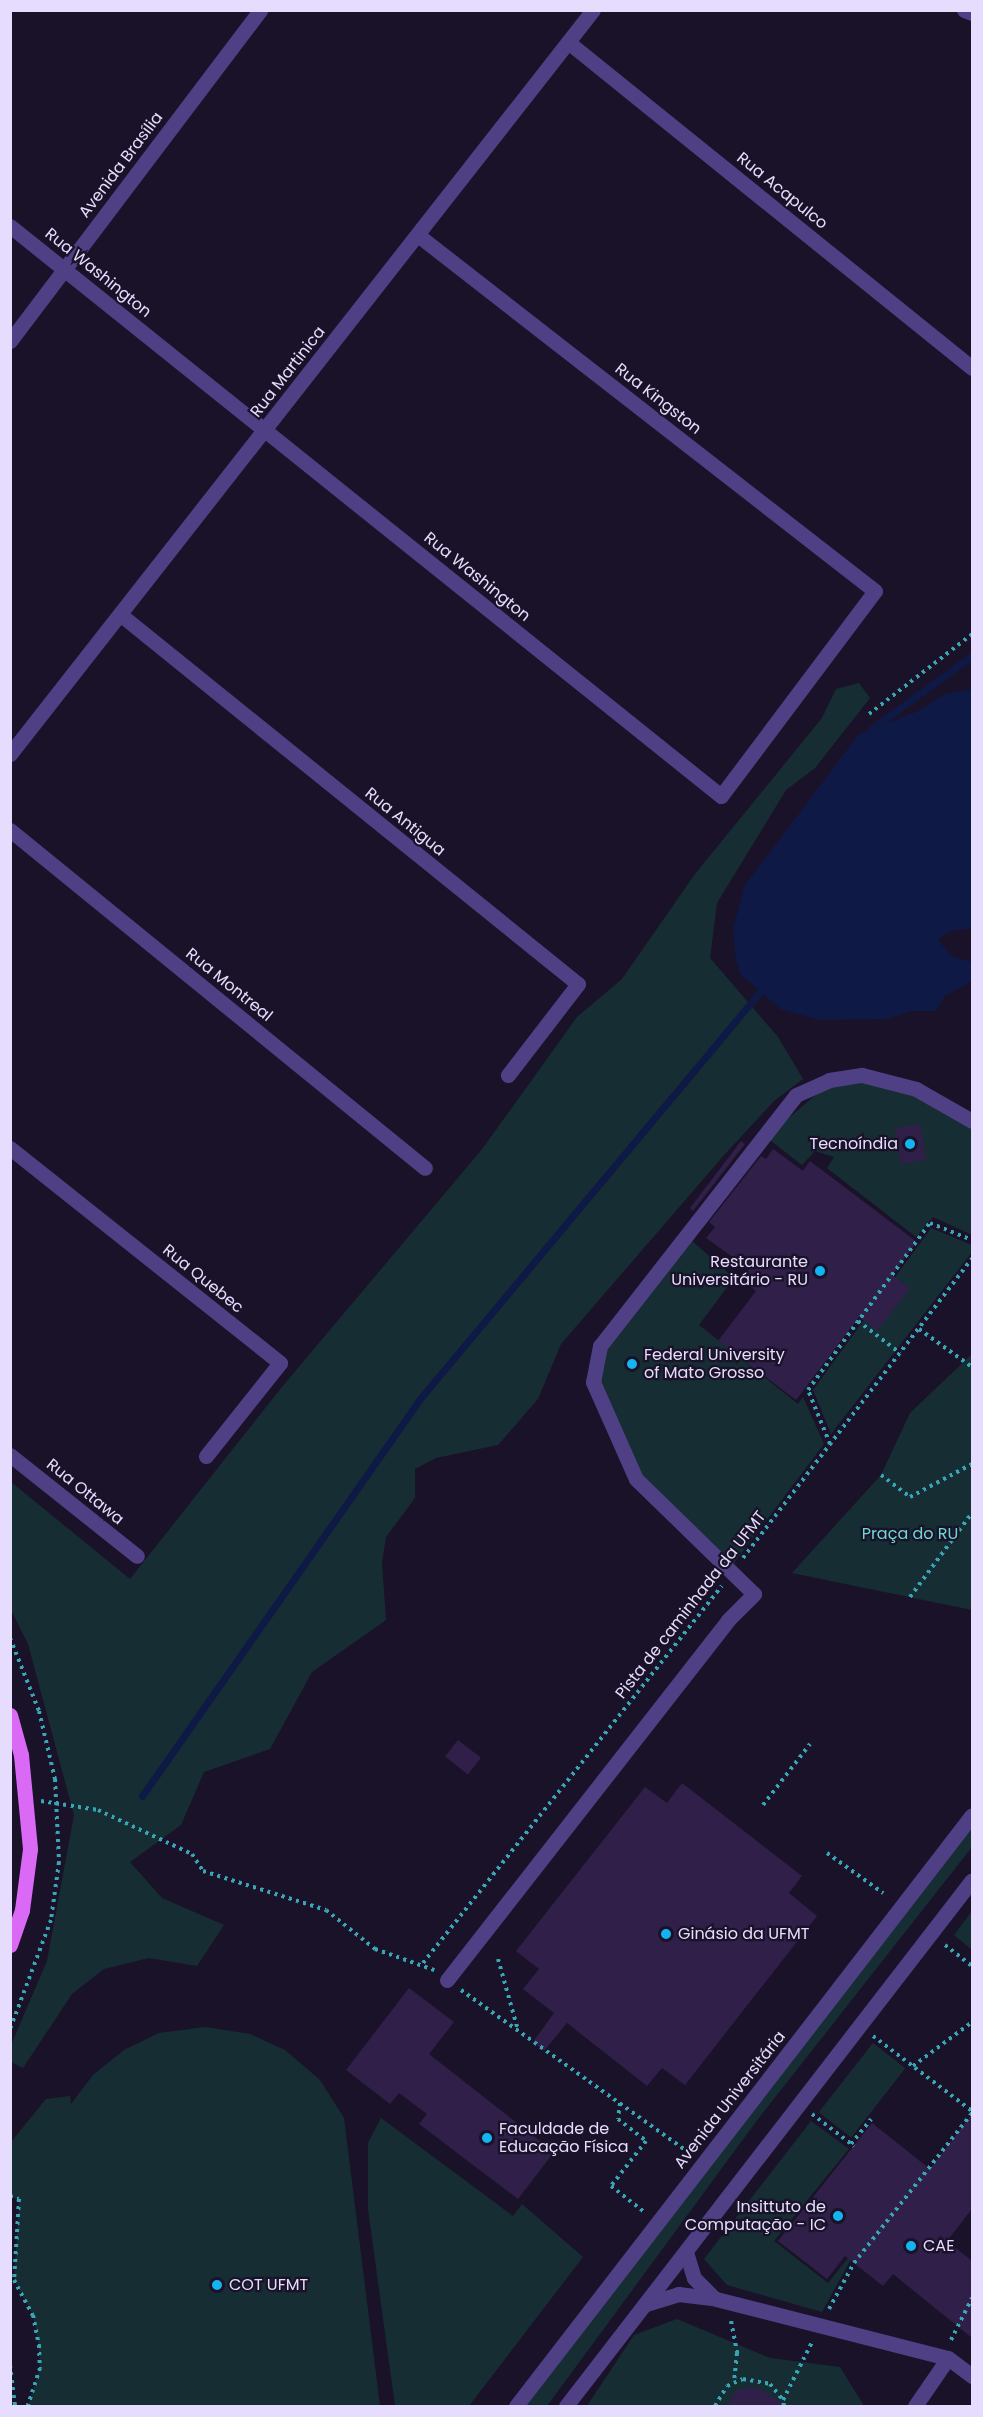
<!DOCTYPE html>
<html>
<head>
<meta charset="utf-8">
<style>
  body { margin:0 }
  #map { position:relative; width:983px; height:2417px; overflow:hidden; background:#1a1229; font-family:Poppins,sans-serif }
  div>[style] { position:absolute }
  .green>* { inset:0; background:#162e33; transform-origin:0 0 }
  .water>* { inset:0; background:#0e1946 }
  .stream>* { height:7px; margin:-3.5px; padding:0 3.5px; transform-origin:3.5px; border-radius:3.5px; background:#0e1946 }
  .building>* { inset:0; background:#2f1f49; transform-origin:0 0 }
  .path>* { height:4px; margin-top:-2px; transform-origin:0; background:repeating-linear-gradient(90deg,#38a6b5 0 3px,transparent 0 7.5px) }
  .minor>* { height:15px; margin:-7.5px; padding:0 7.5px; transform-origin:7.5px; border-radius:7.5px; background:#4f4085 }
  .major>* { height:15px; margin:-7.5px; padding:0 7.5px; transform-origin:7.5px; border-radius:7.5px; background:#da6af6 }
  .dots>* { width:16px; height:16px; translate:-50% -50%; box-sizing:border-box; border:3px solid #1a1229; border-radius:50% }
  span { translate:-50% -50%; white-space:nowrap; text-align:center; line-height:1.15; -webkit-text-stroke:4.5px #1a1229; paint-order:stroke }
  .street-label { font-size:16px; color:#e6dcfd }
  .poi-label { font-size:16px; color:#e6dcfd }
  .right { translate:-100% -50%; text-align:right }
  .left { translate:0 -50%; text-align:left }
  .park-label { font-size:16px; color:#6bdad2 }
  .frame { position:absolute; inset:0; border:12px solid #e6dcfd; pointer-events:none }
</style>
</head>
<body>
<div id="map">
  <div class="green">
    <div style="clip-path:polygon(859px 683px,870px 698px,815px 768px,786px 790px,717px 903px,710px 958px,778px 1037px,803px 1079px,774px 1101px,725px 1154px,561px 1344px,538px 1399px,498px 1445px,436px 1458px,415px 1469px,415px 1498px,386px 1537px,382px 1563px,386px 1620px,312px 1672px,270px 1749px,204px 1772px,181px 1825px,130px 1862px,162px 1898px,224px 1925px,197px 1966px,149px 1958px,104px 1969px,72px 1994px,23px 2068px,11px 2062px,11px 2045px,47px 1961px,74px 1815px,28px 1644px,11px 1610px,11px 1482px,130px 1579px,282px 1387px,483px 1148px,577px 1017px,622px 979px,695px 874px,822px 718px,836px 689px)"></div>
    <div style="clip-path:polygon(860px 1080px,942px 1105px,972px 1129px,972px 1235px,933px 1217px,916px 1237px,827px 1168px,834px 1157px,815px 1151px,802px 1165px,766px 1137px,824px 1088px)"></div>
    <div style="clip-path:polygon(931px 1228px,972px 1245px,972px 1252px,831px 1434px,813px 1390px)"></div>
    <div style="clip-path:polygon(690px 1239px,734px 1278px,699px 1325px,798px 1404px,803px 1397px,824px 1444px,731px 1567px,644px 1480px,607px 1411px,597px 1366px,606px 1347px)"></div>
    <div style="clip-path:polygon(972px 1354px,972px 1610px,792px 1573px,881px 1475px,910px 1413px)"></div>
    <div style="clip-path:polygon(972px 1823px,972px 1847px,758px 2119px,547px 2406px,526px 2406px)"></div>
    <div style="clip-path:polygon(972px 1911px,972px 1950px,954px 1935px)"></div>
    <div style="clip-path:polygon(205px 2027px,250px 2034px,285px 2050px,320px 2080px,344px 2118px,380px 2406px,28px 2406px,40px 2368px,39px 2346px,33px 2315px,14px 2280px,19px 2200px,11px 2196px,11px 2142px,46px 2099px,70px 2096px,71px 2104px,93px 2075px,124px 2050px,159px 2033px)"></div>
    <div style="left:873px;top:2043px;width:41px;height:88px;rotate:38deg"></div>
    <div style="clip-path:polygon(381px 2118px,513px 2216px,522px 2204px,583px 2257px,469px 2406px,395px 2406px,368px 2209px,368px 2143px)"></div>
    <div style="clip-path:polygon(811px 2121px,849px 2149px,774px 2241px,828px 2283px,902px 2191px,911px 2188px,850px 2261px,822px 2312px,727px 2285px,704px 2259px)"></div>
    <div style="clip-path:polygon(677px 2319px,770px 2358px,840px 2367px,864px 2406px,587px 2406px,634px 2335px)"></div>
  </div>
  <div class="water">
    <div style="clip-path:polygon(972px 689px,972px 928px,950px 931px,938px 940px,952px 956px,972px 962px,972px 981px,945px 996px,936px 1011px,911px 1011px,886px 1019px,820px 1020px,780px 1009px,741px 975px,736px 960px,733px 929px,745px 885px,859px 734px,916px 712px,944px 694px)"></div>
  </div>
  <div class="stream">
    <div style="left:869px;top:736px;width:7px;rotate:-74deg"></div>
    <div style="left:871px;top:729px;width:125px;rotate:-35.9deg"></div>
    <div style="left:142px;top:1796px;width:483px;rotate:-55deg"></div>
    <div style="left:419px;top:1400px;width:538px;rotate:-50.13deg"></div>
  </div>
  <div class="building">
    <div style="left:920px;top:1124px;width:36px;height:26px;rotate:80deg"></div>
    <div style="clip-path:polygon(741px 1141px,745px 1144px,693px 1211px,690px 1208px)"></div>
    <div style="clip-path:polygon(773px 1149px,803px 1171px,810px 1161px,917px 1242px,892px 1275px,910px 1288px,877px 1331px,859px 1317px,796px 1400px,718px 1341px,756px 1291px,740px 1279px,748px 1268px,706px 1238px,715px 1227px,709px 1222px,761px 1156px,766px 1159px)"></div>
    <div style="left:458px;top:1740px;width:29px;height:21px;rotate:38deg"></div>
    <div style="clip-path:polygon(682px 1783px,802px 1876px,789px 1893px,817px 1916px,685px 2085px,662px 2068px,647px 2086px,567px 2023px,544px 2051px,533px 2042px,554px 2013px,523px 1989px,539px 1969px,516px 1951px,645px 1787px,667px 1803px)"></div>
    <div style="clip-path:polygon(409px 1988px,454px 2022px,429px 2054px,554px 2152px,518px 2199px,419px 2124px,427px 2114px,399px 2093px,390px 2104px,346px 2070px)"></div>
    <div style="clip-path:polygon(972px 2114px,972px 2209px,947px 2241px,972px 2261px,972px 2338px,893px 2274px,883px 2286px,845px 2256px,827px 2279px,778px 2241px,872px 2123px,930px 2169px)"></div>
    <div style="clip-path:polygon(749px 2387px,760px 2389px,787px 2406px,727px 2406px,737px 2390px)"></div>
  </div>
  <div class="path">
    <div style="left:869px;top:714px;width:130px;rotate:-37.8deg"></div>
    <div style="left:858px;top:1321px;width:53px;rotate:37.3deg"></div>
    <div style="left:919px;top:1329px;width:65px;rotate:35.6deg"></div>
    <div style="left:830px;top:1444px;width:58px;rotate:-112.2deg"></div>
    <div style="left:808px;top:1390px;width:207px;rotate:-53.9deg"></div>
    <div style="left:930px;top:1223px;width:45px;rotate:22deg"></div>
    <div style="left:881px;top:1475px;width:36px;rotate:37deg"></div>
    <div style="left:910px;top:1497px;width:70px;rotate:-28deg"></div>
    <div style="left:743px;top:1558px;width:377px;rotate:-52.6deg"></div>
    <div style="left:910px;top:1597px;width:104px;rotate:-53.6deg"></div>
    <div style="left:10px;top:1638px;width:79px;rotate:68.3deg"></div>
    <div style="left:39px;top:1711px;width:70px;rotate:76.8deg"></div>
    <div style="left:55px;top:1779px;width:83px;rotate:87.2deg"></div>
    <div style="left:59px;top:1862px;width:59px;rotate:97.9deg"></div>
    <div style="left:51px;top:1920px;width:116px;rotate:110.6deg"></div>
    <div style="left:41px;top:1801px;width:58px;rotate:9deg"></div>
    <div style="left:98px;top:1810px;width:104px;rotate:25.1deg"></div>
    <div style="left:192px;top:1854px;width:20px;rotate:57deg"></div>
    <div style="left:203px;top:1871px;width:129px;rotate:17.6deg"></div>
    <div style="left:326px;top:1910px;width:63px;rotate:38.5deg"></div>
    <div style="left:375px;top:1949px;width:63px;rotate:19.6deg"></div>
    <div style="left:763px;top:1805px;width:77px;rotate:-52.4deg"></div>
    <div style="left:827px;top:1853px;width:69px;rotate:35.5deg"></div>
    <div style="left:945px;top:1945px;width:34px;rotate:38deg"></div>
    <div style="left:498px;top:1959px;width:74px;rotate:74.3deg"></div>
    <div style="left:423px;top:1963px;width:481px;rotate:-51.6deg"></div>
    <div style="left:461px;top:1990px;width:279px;rotate:35.5deg"></div>
    <div style="left:873px;top:2036px;width:124px;rotate:37.1deg"></div>
    <div style="left:913px;top:2066px;width:74px;rotate:-36.7deg"></div>
    <div style="left:620px;top:2103px;width:16px;rotate:97deg"></div>
    <div style="left:618px;top:2119px;width:36px;rotate:38deg"></div>
    <div style="left:646px;top:2141px;width:57px;rotate:127.9deg"></div>
    <div style="left:611px;top:2186px;width:41px;rotate:38deg"></div>
    <div style="left:812px;top:2114px;width:53px;rotate:37.3deg"></div>
    <div style="left:851px;top:2144px;width:32px;rotate:-51deg"></div>
    <div style="left:10px;top:2196px;width:9px;rotate:18deg"></div>
    <div style="left:19px;top:2199px;width:81px;rotate:93.5deg"></div>
    <div style="left:14px;top:2280px;width:40px;rotate:62deg"></div>
    <div style="left:33px;top:2315px;width:31px;rotate:79deg"></div>
    <div style="left:39px;top:2345px;width:23px;rotate:88deg"></div>
    <div style="left:40px;top:2368px;width:40px;rotate:108deg"></div>
    <div style="left:829px;top:2309px;width:52px;rotate:-61.5deg"></div>
    <div style="left:854px;top:2263px;width:191px;rotate:-51.8deg"></div>
    <div style="left:731px;top:2321px;width:33px;rotate:79deg"></div>
    <div style="left:737px;top:2353px;width:29px;rotate:96deg"></div>
    <div style="left:951px;top:2340px;width:47px;rotate:-63.4deg"></div>
    <div style="left:10px;top:2365px;width:41px;rotate:83deg"></div>
    <div style="left:715px;top:2406px;width:23px;rotate:-59deg"></div>
    <div style="left:727px;top:2386px;width:17px;rotate:-24deg"></div>
    <div style="left:743px;top:2379px;width:27px;rotate:10deg"></div>
    <div style="left:770px;top:2384px;width:21px;rotate:51deg"></div>
    <div style="left:784px;top:2406px;width:6px;rotate:-99deg"></div>
    <div style="left:783px;top:2400px;width:67px;rotate:-63.4deg"></div>
  </div>
  <div class="minor">
    <div style="left:964px;top:10px;width:9px;rotate:21deg"></div>
    <div style="left:568px;top:42px;width:519px;rotate:38.9deg"></div>
    <div style="left:10px;top:226px;width:911px;rotate:38.72deg"></div>
    <div style="left:721px;top:796px;width:256px;rotate:-53.1deg"></div>
    <div style="left:875px;top:591px;width:578px;rotate:-142.1deg"></div>
    <div style="left:10px;top:341px;width:415px;rotate:-52.9deg"></div>
    <div style="left:121px;top:615px;width:587px;rotate:38.92deg"></div>
    <div style="left:578px;top:984px;width:115px;rotate:127.6deg"></div>
    <div style="left:10px;top:754px;width:945px;rotate:-51.92deg"></div>
    <div style="left:10px;top:830px;width:535px;rotate:39.16deg"></div>
    <div style="left:10px;top:1148px;width:345px;rotate:38.5deg"></div>
    <div style="left:280px;top:1363px;width:119px;rotate:128.5deg"></div>
    <div style="left:10px;top:1455px;width:162px;rotate:38.5deg"></div>
    <div style="left:447px;top:1980px;width:457px;rotate:-52deg"></div>
    <div style="left:728px;top:1620px;width:37px;rotate:-45deg"></div>
    <div style="left:754px;top:1594px;width:165px;rotate:-135.7deg"></div>
    <div style="left:636px;top:1479px;width:106px;rotate:-113.9deg"></div>
    <div style="left:593px;top:1382px;width:37px;rotate:-79deg"></div>
    <div style="left:600px;top:1346px;width:318px;rotate:-52deg"></div>
    <div style="left:796px;top:1095px;width:36px;rotate:-24deg"></div>
    <div style="left:829px;top:1080px;width:33px;rotate:-9deg"></div>
    <div style="left:862px;top:1075px;width:56px;rotate:14.5deg"></div>
    <div style="left:916px;top:1089px;width:64px;rotate:29.7deg"></div>
    <div style="left:686px;top:2252px;width:27px;rotate:73deg"></div>
    <div style="left:694px;top:2278px;width:27px;rotate:45deg"></div>
    <div style="left:646px;top:2304px;width:34px;rotate:-17deg"></div>
    <div style="left:678px;top:2294px;width:38px;rotate:7deg"></div>
    <div style="left:716px;top:2299px;width:239px;rotate:14.3deg"></div>
    <div style="left:948px;top:2358px;width:30px;rotate:37deg"></div>
    <div style="left:516px;top:2406px;width:746px;rotate:-52.35deg"></div>
    <div style="left:566px;top:2406px;width:664px;rotate:-52.34deg"></div>
    <div style="left:915px;top:2406px;width:58px;rotate:-55.5deg"></div>
  </div>
  <div class="major">
    <div style="left:10px;top:1715px;width:41px;rotate:74.6deg"></div>
    <div style="left:21px;top:1755px;width:94px;rotate:84.5deg"></div>
    <div style="left:30px;top:1849px;width:62px;rotate:97.5deg"></div>
    <div style="left:22px;top:1910px;width:37px;rotate:109deg"></div>
  </div>
  <div class="dots">
    <div style="left:910px;top:1144px;background:#14b4f1"></div>
    <div style="left:820px;top:1271px;background:#14b4f1"></div>
    <div style="left:632px;top:1364px;background:#14b4f1"></div>
    <div style="left:666px;top:1934px;background:#14b4f1"></div>
    <div style="left:487px;top:2138px;background:#14b4f1"></div>
    <div style="left:838px;top:2216px;background:#14b4f1"></div>
    <div style="left:911px;top:2246px;background:#14b4f1"></div>
    <div style="left:217px;top:2285px;background:#14b4f1"></div>
  </div>
  <div class="street-label">
    <span style="left:121px;top:165px;rotate:-53deg">Avenida Brasília</span>
    <span style="left:782px;top:191px;rotate:39deg">Rua Acapulco</span>
    <span style="left:98px;top:273px;rotate:39deg">Rua Washington</span>
    <span style="left:288px;top:372px;rotate:-52deg">Rua Martinica</span>
    <span style="left:658px;top:399px;rotate:38deg">Rua Kingston</span>
    <span style="left:477px;top:577px;rotate:39deg">Rua Washington</span>
    <span style="left:405px;top:822px;rotate:39deg">Rua Antigua</span>
    <span style="left:229px;top:985px;rotate:39deg">Rua Montreal</span>
    <span style="left:203px;top:1279px;rotate:39deg">Rua Quebec</span>
    <span style="left:85px;top:1492px;rotate:39deg">Rua Ottawa</span>
    <span style="left:691px;top:1605px;rotate:-52deg">Pista de caminhada da UFMT</span>
    <span style="left:730px;top:2100px;rotate:-52deg">Avenida Universitária</span>
  </div>
  <div class="poi-label">
    <span class="right" style="left:898px;top:1144px">Tecnoíndia</span>
    <span class="right" style="left:808px;top:1271px">Restaurante<br>Universitário - RU</span>
    <span class="left" style="left:644px;top:1364px">Federal University<br>of Mato Grosso</span>
    <span class="left" style="left:678px;top:1934px">Ginásio da UFMT</span>
    <span class="left" style="left:499px;top:2138px">Faculdade de<br>Educação Física</span>
    <span class="right" style="left:826px;top:2216px">Insittuto de<br>Computação - IC</span>
    <span class="left" style="left:923px;top:2246px">CAE</span>
    <span class="left" style="left:229px;top:2285px">COT UFMT</span>
  </div>
  <div class="park-label">
    <span style="left:910px;top:1534px">Praça do RU</span>
  </div>
  <div class="frame"></div>
</div>
</body>
</html>
